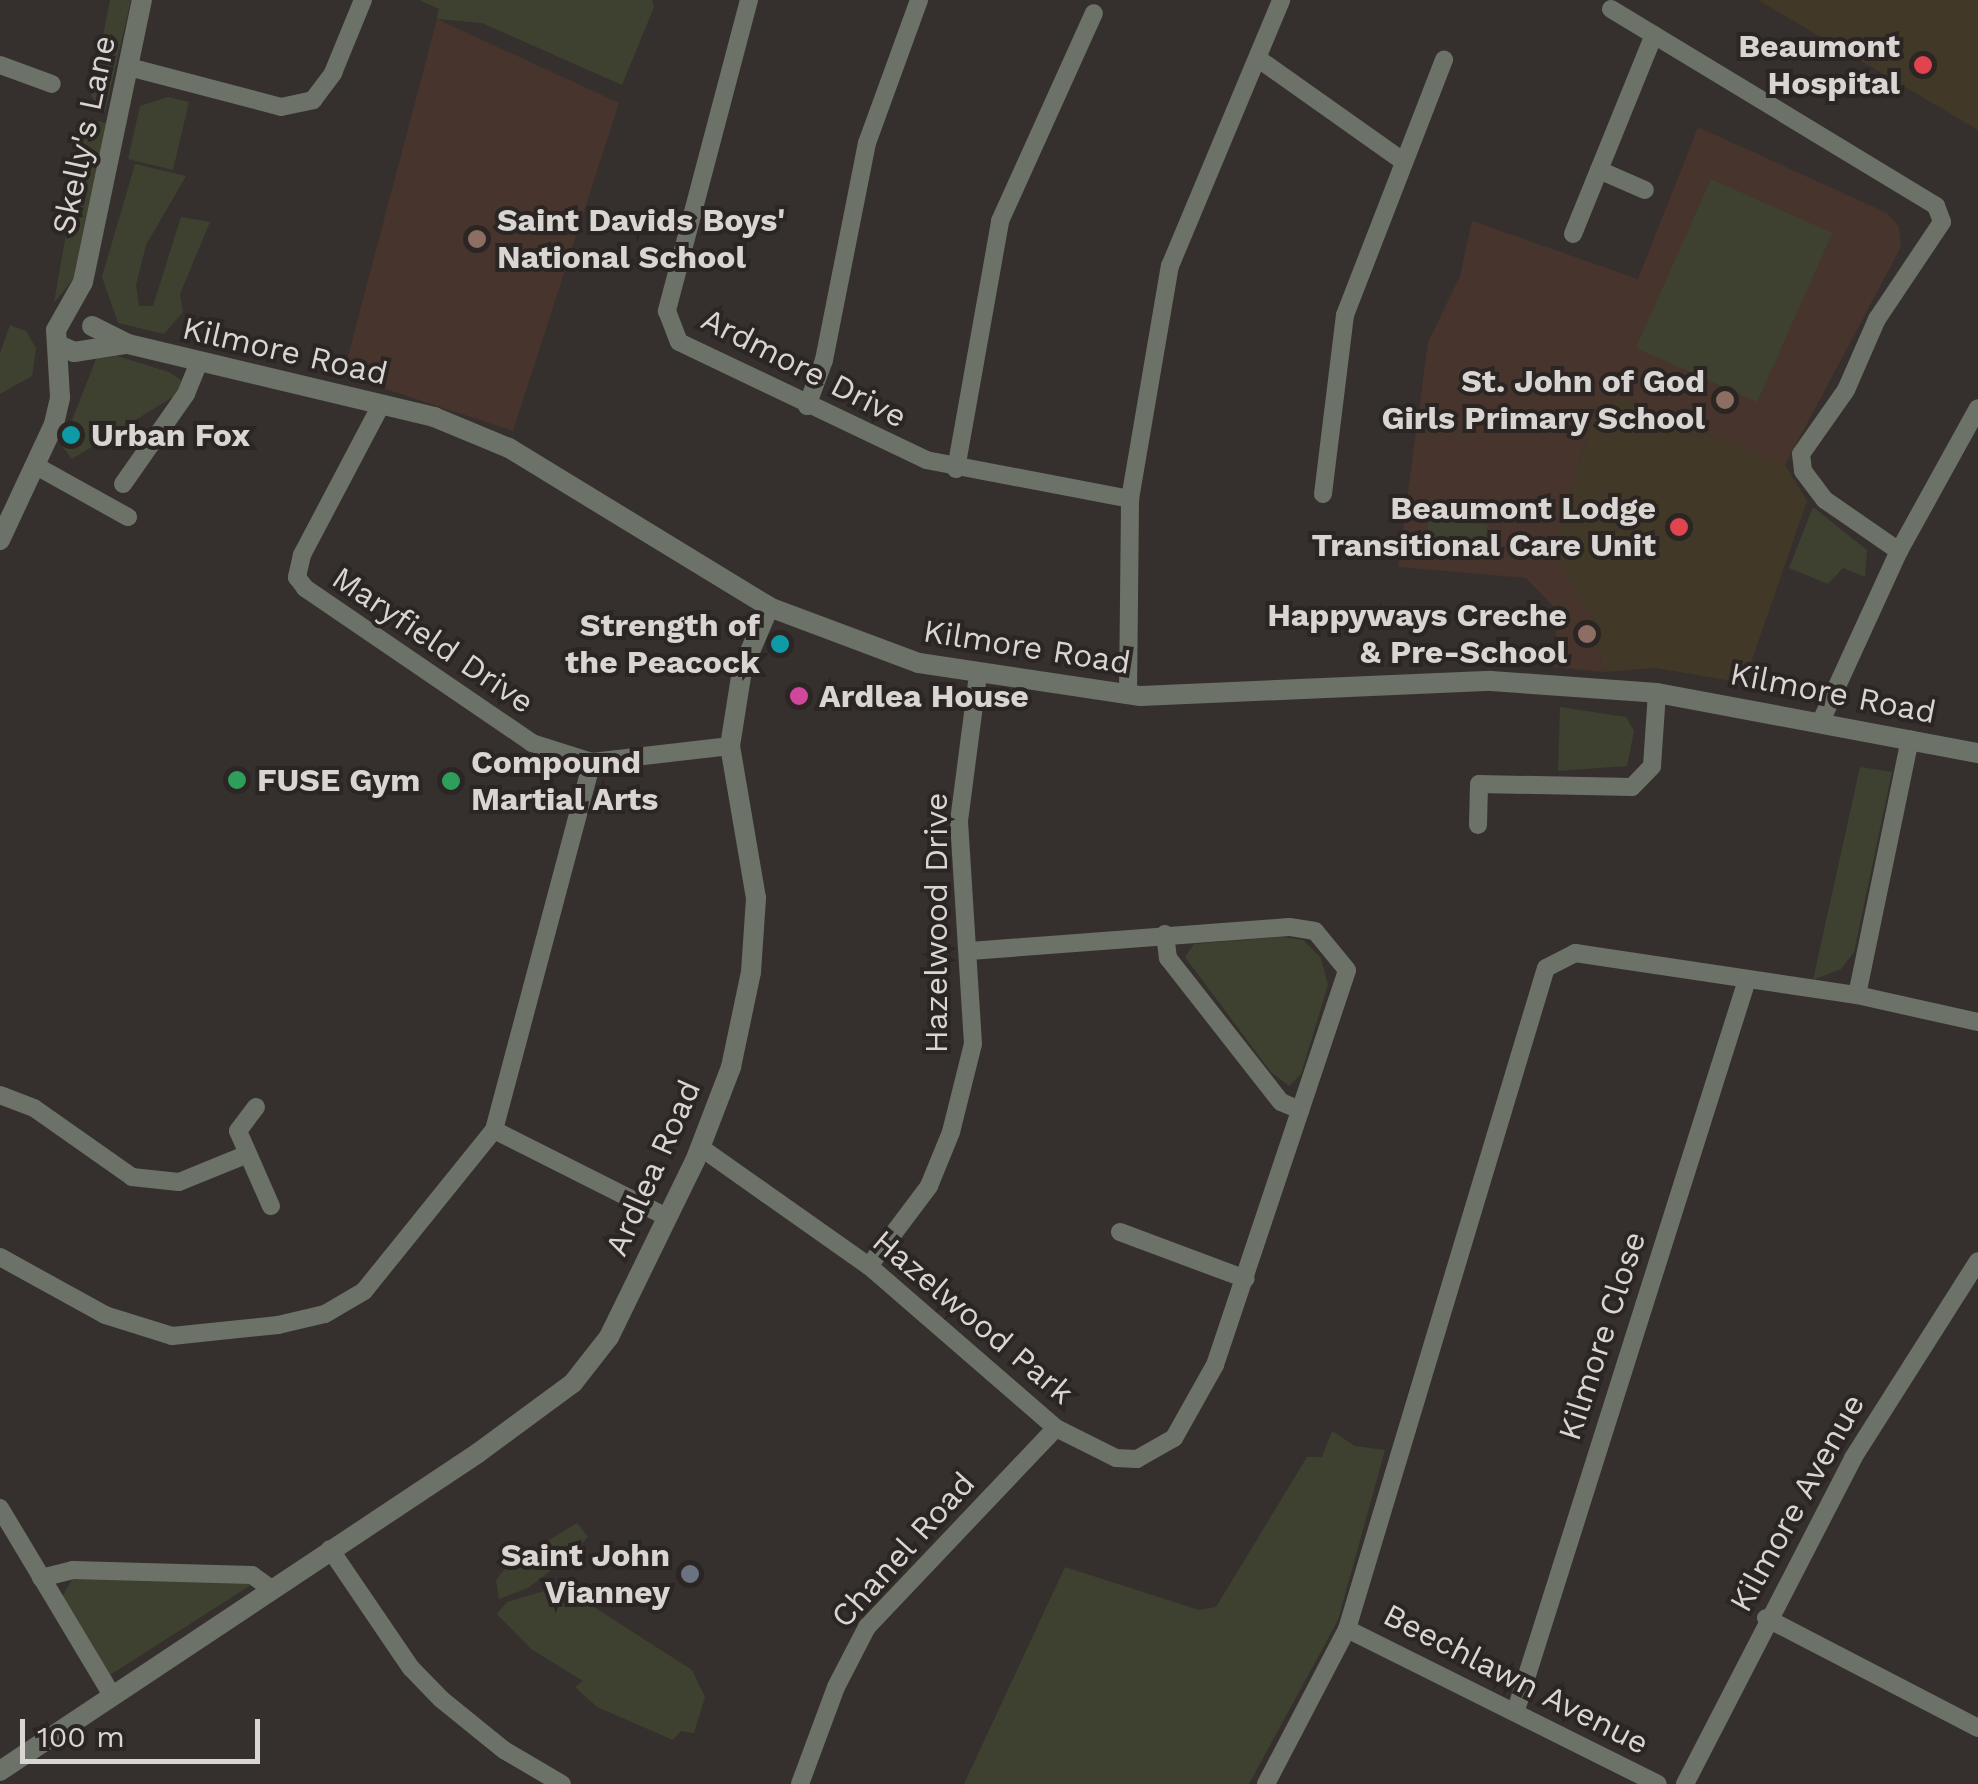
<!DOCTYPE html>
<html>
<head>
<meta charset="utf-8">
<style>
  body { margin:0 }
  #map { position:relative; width:1978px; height:1784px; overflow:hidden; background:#35302e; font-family:"Work Sans",sans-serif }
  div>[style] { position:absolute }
  .education>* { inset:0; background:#47342c }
  .medical>* { inset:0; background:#413827 }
  .green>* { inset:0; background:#3e412f; transform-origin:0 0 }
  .minor>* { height:18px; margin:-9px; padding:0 9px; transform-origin:9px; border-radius:9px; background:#6c7267 }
  .tertiary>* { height:20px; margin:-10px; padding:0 10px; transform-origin:10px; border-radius:10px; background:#6c7267 }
  .dots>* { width:28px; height:28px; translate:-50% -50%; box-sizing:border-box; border:5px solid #2b2624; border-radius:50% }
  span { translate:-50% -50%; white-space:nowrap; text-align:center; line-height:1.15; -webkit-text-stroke:8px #2b2624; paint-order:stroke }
  .poi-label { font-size:32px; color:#d8d5d3; font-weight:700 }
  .right { translate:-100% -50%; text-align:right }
  .left { translate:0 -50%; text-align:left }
  .street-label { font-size:32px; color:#d8d5d3 }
  .scale { position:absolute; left:20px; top:1719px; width:240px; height:45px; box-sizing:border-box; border:5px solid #d8d5d3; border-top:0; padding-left:12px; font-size:30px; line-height:35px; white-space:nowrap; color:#d8d5d3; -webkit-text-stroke:8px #2b2624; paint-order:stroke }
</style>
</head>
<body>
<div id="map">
  <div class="education">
    <div style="clip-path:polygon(437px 19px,619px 103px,513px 431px,343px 375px)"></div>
    <div style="clip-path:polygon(1698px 127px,1887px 213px,1899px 227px,1901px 247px,1785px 465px,1597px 404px,1553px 553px,1594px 621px,1603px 672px,1554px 667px,1557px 610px,1526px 578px,1398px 567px,1428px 342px,1460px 276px,1472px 221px,1638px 279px)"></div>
  </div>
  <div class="medical">
    <div style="clip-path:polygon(1758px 0,1978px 0,1978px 130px)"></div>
    <div style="clip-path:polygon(1621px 397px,1785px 465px,1807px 501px,1744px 683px,1656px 668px,1603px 672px,1594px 621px,1553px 553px,1597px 404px)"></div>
  </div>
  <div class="green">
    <div style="clip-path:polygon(110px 0,131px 0,105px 112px,91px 96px)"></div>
    <div style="clip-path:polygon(419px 0,652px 0,654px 7px,622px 85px,482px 23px,437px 19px,439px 9px)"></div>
    <div style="clip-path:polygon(168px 97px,189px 102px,173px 170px,128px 159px,140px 106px)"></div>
    <div style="clip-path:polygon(86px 119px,106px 123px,77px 274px,54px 303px)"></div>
    <div style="clip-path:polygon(135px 164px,186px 176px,146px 245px,136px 285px,139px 306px,153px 306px,181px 217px,210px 222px,180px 294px,183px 312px,164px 334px,118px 323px,102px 277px)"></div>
    <div style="left:1711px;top:179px;width:133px;height:185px;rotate:24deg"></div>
    <div style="clip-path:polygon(10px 325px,26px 331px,36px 348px,32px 376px,0 394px,0 353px)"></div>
    <div style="clip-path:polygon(117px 356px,169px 372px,181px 380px,181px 392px,72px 459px,62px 446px,96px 359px)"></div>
    <div style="clip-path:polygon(1813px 507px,1867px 550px,1865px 577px,1843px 568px,1828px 584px,1789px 568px)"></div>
    <div style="left:1429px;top:518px;width:59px;height:34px;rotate:7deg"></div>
    <div style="clip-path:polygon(1560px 707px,1626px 717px,1634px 731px,1627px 766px,1558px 771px)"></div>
    <div style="clip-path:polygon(1860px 767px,1892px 772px,1854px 952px,1841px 969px,1813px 980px)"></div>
    <div style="clip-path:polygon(1283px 937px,1303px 940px,1321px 958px,1328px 985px,1301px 1074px,1289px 1086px,1271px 1072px,1185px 957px,1194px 944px)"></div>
    <div style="clip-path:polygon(1332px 1431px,1355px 1446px,1385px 1450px,1338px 1620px,1249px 1784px,964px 1784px,1065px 1567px,1199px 1610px,1216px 1607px,1307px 1457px,1322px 1457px)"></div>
    <div style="clip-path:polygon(577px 1523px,588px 1537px,568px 1557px,528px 1588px,499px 1599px,496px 1580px,508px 1565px)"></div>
    <div style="clip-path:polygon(73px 1578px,249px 1581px,251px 1585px,110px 1675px,62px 1597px)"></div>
    <div style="clip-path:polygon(561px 1586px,692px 1670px,705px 1697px,694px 1733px,681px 1731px,673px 1740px,597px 1707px,575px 1687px,583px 1681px,531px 1649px,497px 1614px,507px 1602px)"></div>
  </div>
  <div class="minor">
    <div style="left:749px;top:0;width:322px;rotate:104.8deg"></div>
    <div style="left:667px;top:311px;width:33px;rotate:69deg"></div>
    <div style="left:679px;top:342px;width:274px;rotate:25.5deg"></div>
    <div style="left:926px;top:460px;width:208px;rotate:10.8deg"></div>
    <div style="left:1611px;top:9px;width:380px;rotate:31.2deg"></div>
    <div style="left:1936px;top:206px;width:17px;rotate:69deg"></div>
    <div style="left:1942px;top:222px;width:117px;rotate:123.8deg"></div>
    <div style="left:1877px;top:319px;width:77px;rotate:113.6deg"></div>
    <div style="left:1846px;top:390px;width:78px;rotate:125.1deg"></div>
    <div style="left:1801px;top:454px;width:17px;rotate:83deg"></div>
    <div style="left:1803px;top:471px;width:36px;rotate:53deg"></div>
    <div style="left:1825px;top:500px;width:90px;rotate:34.6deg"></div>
    <div style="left:1260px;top:60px;width:176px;rotate:35.3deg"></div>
    <div style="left:0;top:65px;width:55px;rotate:20.1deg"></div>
    <div style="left:129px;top:67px;width:157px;rotate:14.7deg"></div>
    <div style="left:281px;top:107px;width:33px;rotate:-12deg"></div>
    <div style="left:313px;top:100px;width:34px;rotate:-53deg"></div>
    <div style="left:333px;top:73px;width:79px;rotate:-67.7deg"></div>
    <div style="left:1599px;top:170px;width:50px;rotate:23.5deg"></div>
    <div style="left:1573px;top:234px;width:215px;rotate:-67.9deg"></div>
    <div style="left:381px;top:405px;width:170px;rotate:117.8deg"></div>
    <div style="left:302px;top:555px;width:23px;rotate:103deg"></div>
    <div style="left:297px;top:577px;width:14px;rotate:54deg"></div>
    <div style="left:305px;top:588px;width:275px;rotate:34.3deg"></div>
    <div style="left:532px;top:743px;width:63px;rotate:17.6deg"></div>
    <div style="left:592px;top:762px;width:139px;rotate:-6.6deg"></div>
    <div style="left:807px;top:406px;width:49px;rotate:-69.7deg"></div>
    <div style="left:824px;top:360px;width:221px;rotate:-78.8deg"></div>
    <div style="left:867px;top:143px;width:152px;rotate:-70deg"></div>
    <div style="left:38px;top:467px;width:103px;rotate:29.1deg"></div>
    <div style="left:956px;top:469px;width:252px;rotate:-79.9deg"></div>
    <div style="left:1000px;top:221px;width:228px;rotate:-65.7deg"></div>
    <div style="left:123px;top:484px;width:110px;rotate:-55deg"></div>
    <div style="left:186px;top:394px;width:35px;rotate:-68deg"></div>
    <div style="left:1323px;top:494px;width:180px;rotate:-83deg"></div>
    <div style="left:1345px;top:315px;width:274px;rotate:-68.8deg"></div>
    <div style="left:1128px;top:695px;width:196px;rotate:-89.4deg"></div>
    <div style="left:1130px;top:499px;width:236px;rotate:-80.3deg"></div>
    <div style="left:1170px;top:266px;width:288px;rotate:-67.3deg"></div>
    <div style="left:1822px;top:719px;width:185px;rotate:-65.4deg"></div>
    <div style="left:1899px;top:551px;width:163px;rotate:-61.1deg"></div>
    <div style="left:1478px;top:825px;width:41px;rotate:-88.6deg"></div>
    <div style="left:1479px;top:784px;width:153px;rotate:1.1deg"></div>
    <div style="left:1632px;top:787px;width:29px;rotate:-46deg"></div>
    <div style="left:1652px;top:766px;width:73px;rotate:-86.1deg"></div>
    <div style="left:1165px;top:934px;width:24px;rotate:83deg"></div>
    <div style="left:1168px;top:958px;width:183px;rotate:51.9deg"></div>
    <div style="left:1281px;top:1102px;width:21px;rotate:23deg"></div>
    <div style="left:1857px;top:995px;width:261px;rotate:-78.3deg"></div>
    <div style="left:0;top:1095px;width:36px;rotate:21deg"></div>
    <div style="left:34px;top:1108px;width:120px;rotate:35.1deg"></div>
    <div style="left:132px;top:1177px;width:47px;rotate:6.1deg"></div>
    <div style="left:179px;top:1182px;width:74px;rotate:-22.1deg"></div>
    <div style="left:256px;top:1107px;width:30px;rotate:127deg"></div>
    <div style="left:238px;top:1131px;width:82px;rotate:66.3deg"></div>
    <div style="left:494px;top:1130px;width:194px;rotate:26.7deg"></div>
    <div style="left:700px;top:1147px;width:207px;rotate:35.2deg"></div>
    <div style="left:869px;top:1266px;width:247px;rotate:40.9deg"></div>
    <div style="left:1056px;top:1428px;width:67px;rotate:26.6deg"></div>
    <div style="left:1116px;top:1458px;width:21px;rotate:3deg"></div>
    <div style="left:1137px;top:1459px;width:43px;rotate:-29.6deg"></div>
    <div style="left:1174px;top:1438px;width:84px;rotate:-60.7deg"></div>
    <div style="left:1215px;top:1365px;width:416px;rotate:-71.5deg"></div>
    <div style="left:1347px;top:970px;width:50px;rotate:-129.4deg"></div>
    <div style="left:1315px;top:931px;width:26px;rotate:-171deg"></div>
    <div style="left:1289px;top:927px;width:320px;rotate:175.7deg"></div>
    <div style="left:1120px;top:1232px;width:134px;rotate:20.5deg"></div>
    <div style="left:0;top:1257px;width:120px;rotate:28.9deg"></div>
    <div style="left:105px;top:1315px;width:70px;rotate:17.4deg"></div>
    <div style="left:172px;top:1336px;width:107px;rotate:-5.9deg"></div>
    <div style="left:278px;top:1325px;width:48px;rotate:-13.2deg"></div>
    <div style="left:325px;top:1314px;width:45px;rotate:-30.5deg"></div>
    <div style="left:364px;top:1291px;width:207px;rotate:-51.1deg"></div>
    <div style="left:494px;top:1130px;width:381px;rotate:-75.1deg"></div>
    <div style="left:869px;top:1266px;width:100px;rotate:-53.1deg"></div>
    <div style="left:929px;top:1186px;width:58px;rotate:-67.8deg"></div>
    <div style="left:951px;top:1132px;width:91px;rotate:-76deg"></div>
    <div style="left:973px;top:1044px;width:223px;rotate:-93.6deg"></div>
    <div style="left:959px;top:821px;width:147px;rotate:-82.6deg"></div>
    <div style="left:0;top:1508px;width:218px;rotate:59.1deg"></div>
    <div style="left:330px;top:1549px;width:144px;rotate:55.8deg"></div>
    <div style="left:411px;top:1668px;width:43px;rotate:45.9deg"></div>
    <div style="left:441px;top:1699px;width:81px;rotate:39deg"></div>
    <div style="left:504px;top:1750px;width:67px;rotate:30.4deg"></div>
    <div style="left:41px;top:1578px;width:33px;rotate:-14deg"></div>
    <div style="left:73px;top:1570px;width:179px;rotate:1.6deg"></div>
    <div style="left:252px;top:1575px;width:24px;rotate:36deg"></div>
    <div style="left:1766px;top:1618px;width:239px;rotate:27.4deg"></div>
    <div style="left:1347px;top:1629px;width:347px;rotate:26.5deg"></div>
    <div style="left:1516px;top:1710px;width:766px;rotate:-72.44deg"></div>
    <div style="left:800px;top:1784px;width:103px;rotate:-69.6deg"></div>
    <div style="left:836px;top:1687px;width:68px;rotate:-62.7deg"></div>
    <div style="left:867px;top:1627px;width:274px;rotate:-46.5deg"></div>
    <div style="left:1266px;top:1784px;width:175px;rotate:-62.4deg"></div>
    <div style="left:1347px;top:1629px;width:690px;rotate:-73.25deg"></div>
    <div style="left:1546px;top:968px;width:33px;rotate:-27deg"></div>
    <div style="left:1575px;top:953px;width:285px;rotate:8.5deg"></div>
    <div style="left:1857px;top:995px;width:124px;rotate:12.6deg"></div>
    <div style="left:1685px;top:1784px;width:367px;rotate:-62.7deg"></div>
    <div style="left:1853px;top:1458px;width:233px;rotate:-57.6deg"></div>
  </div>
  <div class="tertiary">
    <div style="left:92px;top:326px;width:40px;rotate:26.6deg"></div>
    <div style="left:128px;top:344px;width:315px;rotate:13.4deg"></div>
    <div style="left:434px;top:417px;width:81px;rotate:22.5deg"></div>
    <div style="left:509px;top:448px;width:305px;rotate:31.4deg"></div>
    <div style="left:769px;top:607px;width:160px;rotate:20.5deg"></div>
    <div style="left:919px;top:663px;width:224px;rotate:8.5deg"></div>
    <div style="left:1141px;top:696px;width:350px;rotate:-2.5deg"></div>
    <div style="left:1491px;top:681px;width:166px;rotate:4.1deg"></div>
    <div style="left:1657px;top:693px;width:327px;rotate:10.6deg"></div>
    <div style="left:61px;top:346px;width:14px;rotate:25deg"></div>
    <div style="left:74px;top:352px;width:53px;rotate:-8.7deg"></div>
    <div style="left:0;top:540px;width:128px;rotate:-65deg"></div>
    <div style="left:54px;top:424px;width:28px;rotate:-77deg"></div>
    <div style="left:60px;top:397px;width:67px;rotate:-93.4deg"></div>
    <div style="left:56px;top:330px;width:55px;rotate:-60.6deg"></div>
    <div style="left:83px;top:282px;width:288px;rotate:-78.2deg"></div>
    <div style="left:0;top:1771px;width:574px;rotate:-33.63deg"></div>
    <div style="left:478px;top:1453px;width:118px;rotate:-36.4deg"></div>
    <div style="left:573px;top:1383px;width:58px;rotate:-52deg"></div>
    <div style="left:609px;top:1337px;width:196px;rotate:-64deg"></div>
    <div style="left:695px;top:1161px;width:101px;rotate:-69deg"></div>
    <div style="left:731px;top:1067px;width:97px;rotate:-78.1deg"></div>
    <div style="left:751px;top:972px;width:74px;rotate:-86.1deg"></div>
    <div style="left:756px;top:898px;width:154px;rotate:-99.7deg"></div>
    <div style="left:730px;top:746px;width:77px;rotate:-81deg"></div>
    <div style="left:742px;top:670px;width:69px;rotate:-66.8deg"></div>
  </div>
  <div class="dots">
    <div style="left:1923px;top:65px;background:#e0444e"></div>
    <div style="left:477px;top:239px;background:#8d6e63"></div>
    <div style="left:1725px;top:400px;background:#8d6e63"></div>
    <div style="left:71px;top:435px;background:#0f9aa8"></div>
    <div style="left:1679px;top:527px;background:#e0444e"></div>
    <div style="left:1587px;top:634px;background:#8d6e63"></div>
    <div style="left:780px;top:644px;background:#0f9aa8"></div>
    <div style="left:799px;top:696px;background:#d1479c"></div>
    <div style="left:237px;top:780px;background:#2e9e5b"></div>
    <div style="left:451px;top:781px;background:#2e9e5b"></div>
    <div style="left:690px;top:1574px;background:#6b7280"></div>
  </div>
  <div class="poi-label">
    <span class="right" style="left:1900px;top:65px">Beaumont<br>Hospital</span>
    <span class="left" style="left:497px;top:239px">Saint Davids Boys'<br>National School</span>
    <span class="right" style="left:1705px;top:400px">St. John of God<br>Girls Primary School</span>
    <span class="left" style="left:91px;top:435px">Urban Fox</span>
    <span class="right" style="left:1656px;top:527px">Beaumont Lodge<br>Transitional Care Unit</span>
    <span class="right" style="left:1567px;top:634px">Happyways Creche<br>&amp; Pre-School</span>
    <span class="right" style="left:760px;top:644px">Strength of<br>the Peacock</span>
    <span class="left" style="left:819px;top:696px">Ardlea House</span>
    <span class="left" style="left:471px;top:781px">Compound<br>Martial Arts</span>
    <span class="left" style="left:257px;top:780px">FUSE Gym</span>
    <span class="right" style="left:670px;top:1574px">Saint John<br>Vianney</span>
  </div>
  <div class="street-label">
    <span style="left:84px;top:135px;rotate:-78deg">Skelly's Lane</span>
    <span style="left:285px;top:351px;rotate:13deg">Kilmore Road</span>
    <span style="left:804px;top:368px;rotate:27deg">Ardmore Drive</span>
    <span style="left:433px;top:640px;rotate:34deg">Maryfield Drive</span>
    <span style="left:1027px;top:647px;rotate:9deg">Kilmore Road</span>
    <span style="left:1833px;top:693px;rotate:11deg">Kilmore Road</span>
    <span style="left:936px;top:923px;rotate:-90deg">Hazelwood Drive</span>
    <span style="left:653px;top:1168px;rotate:-66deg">Ardlea Road</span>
    <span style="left:973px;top:1317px;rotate:40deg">Hazelwood Park</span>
    <span style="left:1602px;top:1336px;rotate:-72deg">Kilmore Close</span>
    <span style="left:1797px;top:1503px;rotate:-61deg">Kilmore Avenue</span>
    <span style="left:903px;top:1550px;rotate:-48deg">Chanel Road</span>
    <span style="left:1516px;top:1679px;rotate:27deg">Beechlawn Avenue</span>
  </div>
  <div class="scale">100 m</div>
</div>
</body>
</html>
